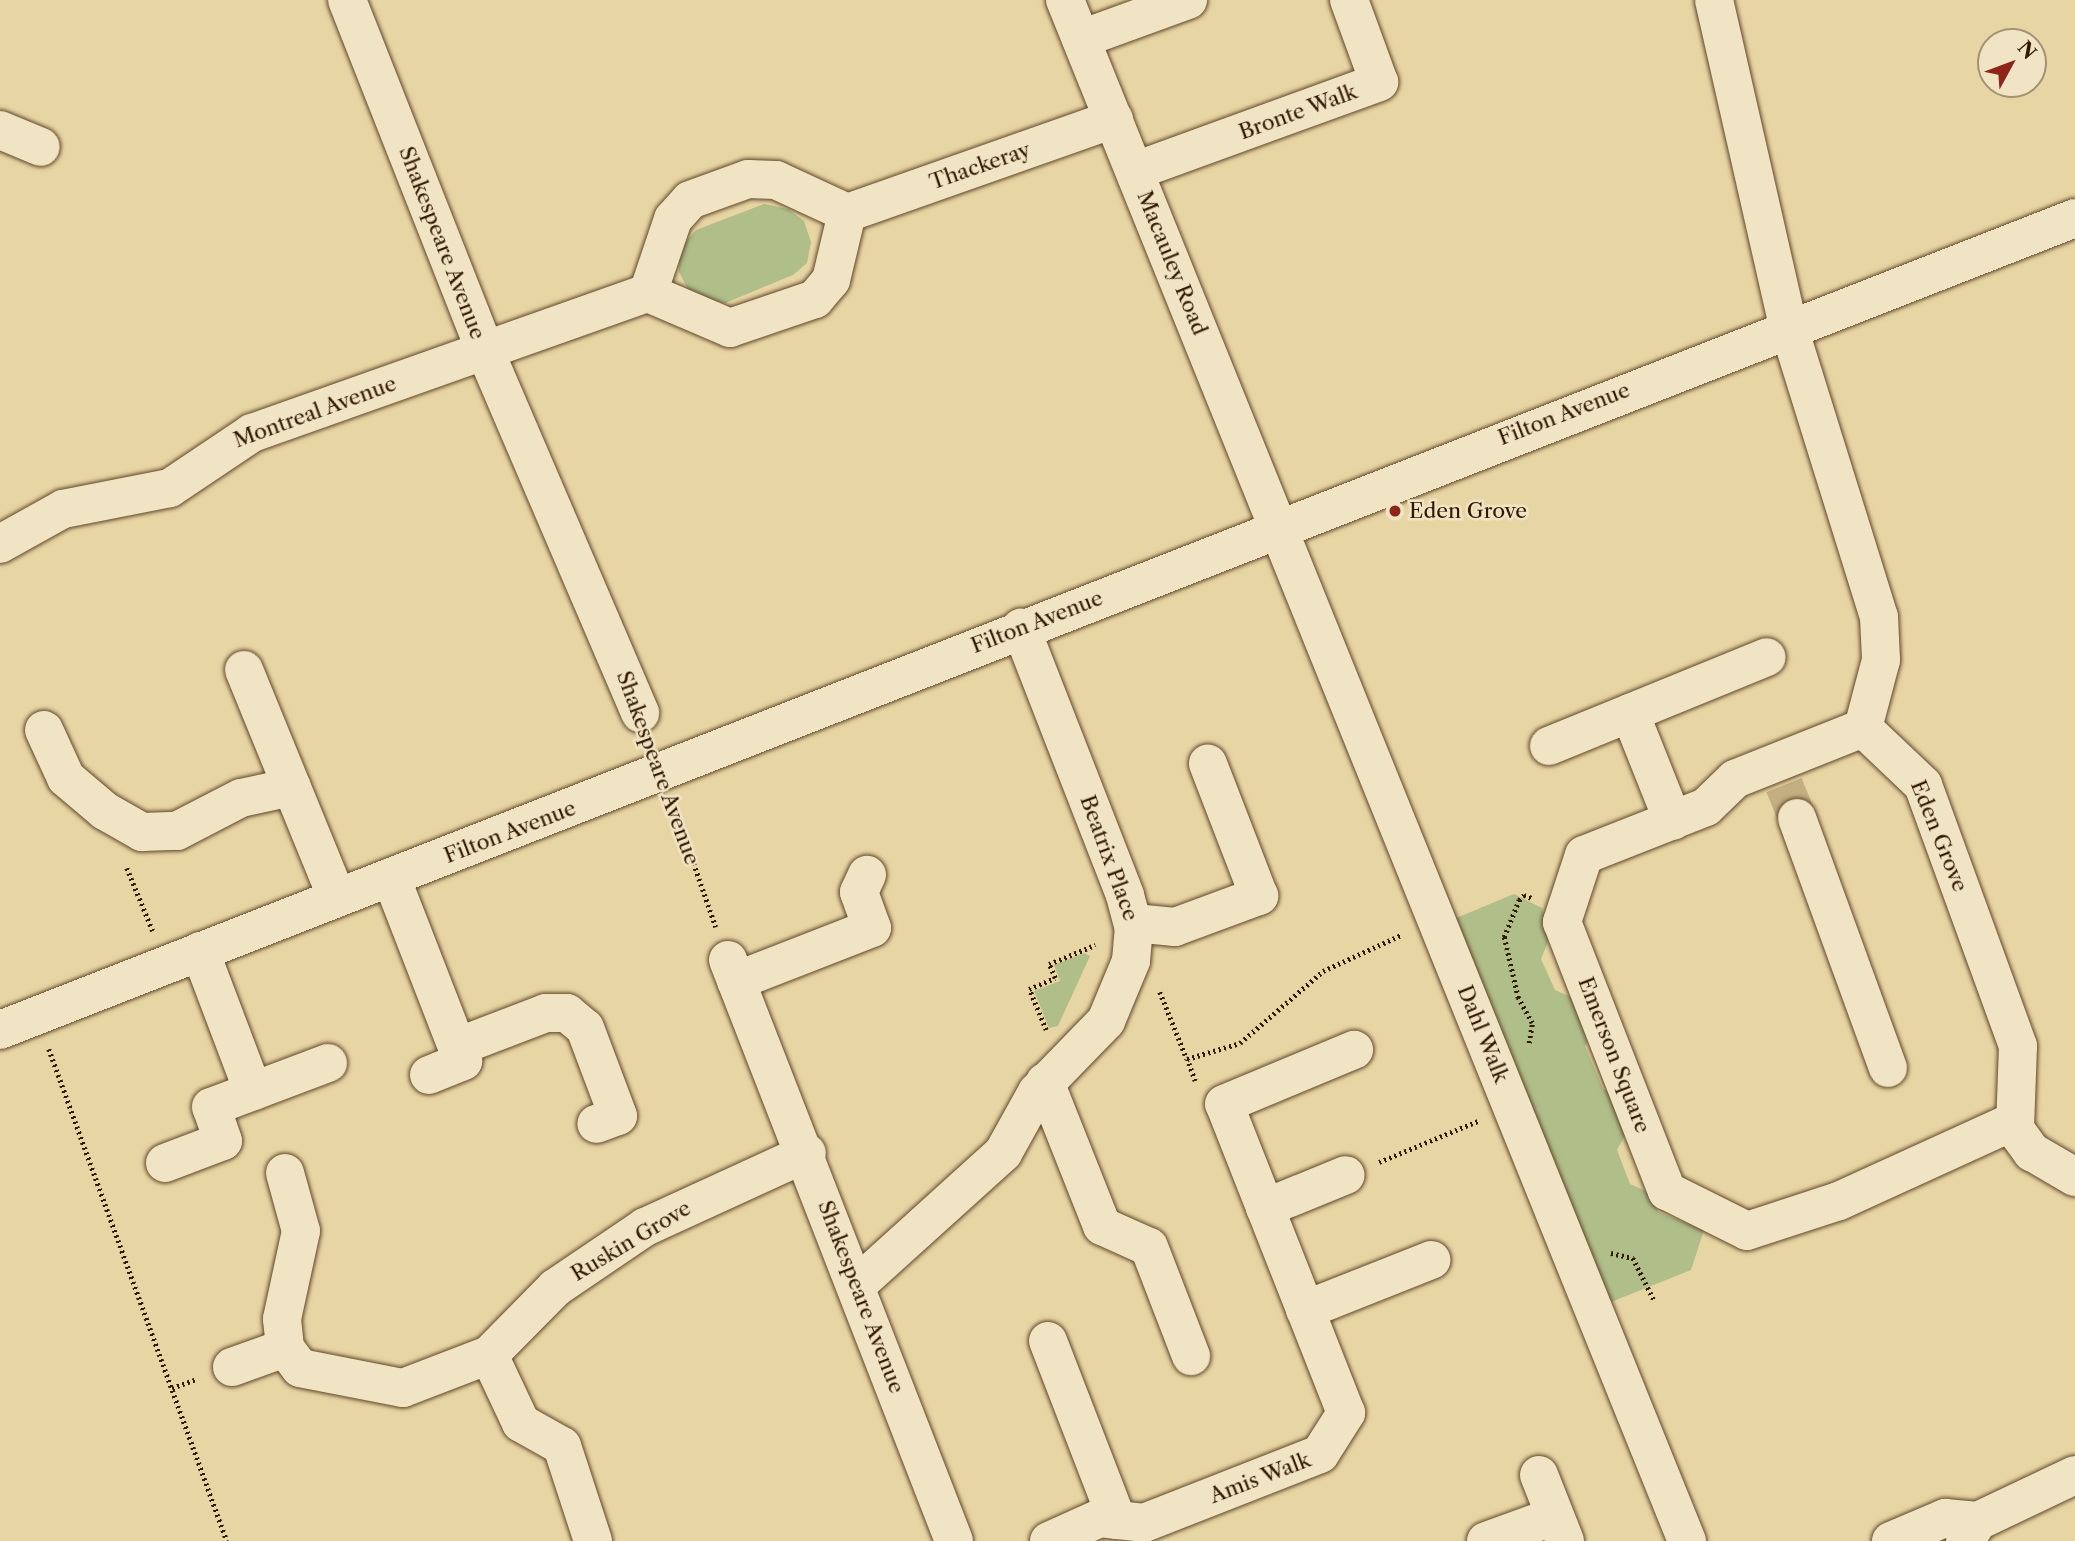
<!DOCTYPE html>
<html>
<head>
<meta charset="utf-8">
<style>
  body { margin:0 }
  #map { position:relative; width:2075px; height:1541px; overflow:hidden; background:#e8d5a4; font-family:"Libre Caslon Text",serif }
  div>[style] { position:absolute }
  .green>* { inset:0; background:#b0be8a }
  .minor-tunnel>* { height:38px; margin-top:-19px; transform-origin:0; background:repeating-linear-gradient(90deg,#c4af83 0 38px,transparent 0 57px) }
  .path>* { height:4.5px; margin-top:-2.25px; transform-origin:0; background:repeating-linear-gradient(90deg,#321800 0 2px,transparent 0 5.5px) }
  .roads { filter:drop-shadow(0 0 2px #604729) drop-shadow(0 0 2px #604729) }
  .minor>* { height:38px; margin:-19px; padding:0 19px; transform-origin:19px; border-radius:19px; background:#f0e4c4 }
  .dots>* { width:19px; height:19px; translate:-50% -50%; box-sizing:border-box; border:4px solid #f0e4c4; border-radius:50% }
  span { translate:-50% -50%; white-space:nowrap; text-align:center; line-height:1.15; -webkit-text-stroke:5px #f0e4c4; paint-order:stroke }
  .street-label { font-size:21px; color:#321800 }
  .poi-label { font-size:21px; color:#321800 }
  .left { translate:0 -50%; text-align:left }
  .north { position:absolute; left:1977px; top:28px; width:70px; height:70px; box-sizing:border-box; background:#f0e4c4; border:2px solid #a49276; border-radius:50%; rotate:49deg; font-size:19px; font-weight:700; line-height:28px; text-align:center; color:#321800 }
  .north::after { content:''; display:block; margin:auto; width:24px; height:32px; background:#8f2418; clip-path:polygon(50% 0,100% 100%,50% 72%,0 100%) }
</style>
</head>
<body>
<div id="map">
  <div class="green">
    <div style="clip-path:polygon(764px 204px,788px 209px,804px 221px,811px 242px,807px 263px,793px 275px,725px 303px,692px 297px,679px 272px,679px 250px,696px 230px)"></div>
    <div style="clip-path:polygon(1514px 894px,1542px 908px,1551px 935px,1541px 959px,1555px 990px,1577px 1000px,1590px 1036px,1585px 1046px,1603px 1089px,1615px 1095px,1628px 1130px,1617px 1150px,1630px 1184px,1650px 1193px,1658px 1212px,1704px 1230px,1691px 1270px,1601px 1306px,1449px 921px)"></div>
    <div style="clip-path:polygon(1084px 953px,1090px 956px,1058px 1026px,1049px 1028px,1034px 991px,1060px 981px,1054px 965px)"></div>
  </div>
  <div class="minor-tunnel">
    <div style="left:1784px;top:785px;width:35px;rotate:68deg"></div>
  </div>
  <div class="path">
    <div style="left:674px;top:806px;width:128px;rotate:70.9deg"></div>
    <div style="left:127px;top:868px;width:68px;rotate:67.6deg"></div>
    <div style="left:1160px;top:992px;width:72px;rotate:68.1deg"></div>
    <div style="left:1046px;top:1030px;width:44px;rotate:-112.5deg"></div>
    <div style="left:1029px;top:989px;width:28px;rotate:-23deg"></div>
    <div style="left:1055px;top:978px;width:15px;rotate:-113deg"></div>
    <div style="left:1049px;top:964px;width:50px;rotate:-22.4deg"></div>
    <div style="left:1529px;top:1043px;width:20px;rotate:-81deg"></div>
    <div style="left:1532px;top:1023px;width:29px;rotate:-119deg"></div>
    <div style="left:1518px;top:998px;width:63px;rotate:-102.9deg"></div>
    <div style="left:1504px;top:937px;width:40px;rotate:-68deg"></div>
    <div style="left:1519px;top:900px;width:7px;rotate:-45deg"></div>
    <div style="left:1524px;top:895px;width:9px;rotate:21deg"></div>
    <div style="left:49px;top:1049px;width:523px;rotate:70.11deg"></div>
    <div style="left:1195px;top:1081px;width:23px;rotate:-110deg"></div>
    <div style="left:1187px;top:1059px;width:55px;rotate:-16.8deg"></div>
    <div style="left:1240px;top:1043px;width:110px;rotate:-40.9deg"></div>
    <div style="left:1323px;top:971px;width:86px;rotate:-24.8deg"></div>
    <div style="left:1379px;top:1162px;width:107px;rotate:-22.5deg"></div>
    <div style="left:1611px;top:1253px;width:23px;rotate:13deg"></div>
    <div style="left:1633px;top:1258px;width:47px;rotate:63.4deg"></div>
    <div style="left:172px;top:1388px;width:27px;rotate:-20deg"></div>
  </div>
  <div class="roads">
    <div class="minor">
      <div style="left:347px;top:0;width:377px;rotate:68.5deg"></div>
      <div style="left:485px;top:351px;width:394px;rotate:66.8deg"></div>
      <div style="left:1065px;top:0;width:1662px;rotate:68.02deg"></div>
      <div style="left:1714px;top:0;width:333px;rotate:77.2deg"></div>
      <div style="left:1788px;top:325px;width:306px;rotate:72.7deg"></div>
      <div style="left:1879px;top:617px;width:43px;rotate:87.3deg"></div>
      <div style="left:1881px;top:660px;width:70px;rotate:104.8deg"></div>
      <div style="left:1863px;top:728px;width:83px;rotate:43.5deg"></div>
      <div style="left:1923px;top:785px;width:278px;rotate:70deg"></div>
      <div style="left:2018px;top:1046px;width:83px;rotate:92.1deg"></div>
      <div style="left:2015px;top:1129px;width:29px;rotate:54deg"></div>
      <div style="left:2032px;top:1152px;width:50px;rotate:30.2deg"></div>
      <div style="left:1081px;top:39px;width:114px;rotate:-20deg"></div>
      <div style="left:0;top:130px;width:44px;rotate:22.5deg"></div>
      <div style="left:1135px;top:171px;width:260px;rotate:-20deg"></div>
      <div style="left:1379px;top:82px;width:87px;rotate:-110.1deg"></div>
      <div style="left:748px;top:179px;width:28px;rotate:2deg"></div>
      <div style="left:776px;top:180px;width:78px;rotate:24.9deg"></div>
      <div style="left:847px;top:213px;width:69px;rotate:103.4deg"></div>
      <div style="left:831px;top:280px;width:25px;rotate:130deg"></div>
      <div style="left:815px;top:299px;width:90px;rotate:161.2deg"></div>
      <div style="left:730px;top:328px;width:89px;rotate:-156.9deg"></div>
      <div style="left:648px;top:293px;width:78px;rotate:-71.3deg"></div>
      <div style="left:673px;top:219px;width:25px;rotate:-48deg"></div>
      <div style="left:690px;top:200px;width:62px;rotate:-19.9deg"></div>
      <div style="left:847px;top:213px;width:283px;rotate:-19.4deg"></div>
      <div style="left:0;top:544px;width:72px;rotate:-29.1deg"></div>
      <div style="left:63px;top:509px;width:109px;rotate:-11.1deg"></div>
      <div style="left:170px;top:488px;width:99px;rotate:-33.9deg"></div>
      <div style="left:252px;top:433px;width:420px;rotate:-19.5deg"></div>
      <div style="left:244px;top:670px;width:246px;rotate:67.8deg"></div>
      <div style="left:1630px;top:713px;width:116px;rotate:68.3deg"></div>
      <div style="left:1863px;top:728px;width:138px;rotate:158.3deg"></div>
      <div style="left:1735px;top:779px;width:40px;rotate:136deg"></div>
      <div style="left:1706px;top:807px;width:131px;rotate:158.5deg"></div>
      <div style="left:1584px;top:855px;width:71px;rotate:108.2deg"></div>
      <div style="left:1562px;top:922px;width:289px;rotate:68.7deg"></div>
      <div style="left:1667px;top:1191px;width:89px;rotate:26.6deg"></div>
      <div style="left:1747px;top:1231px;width:97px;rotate:-18.1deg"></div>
      <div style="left:1839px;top:1201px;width:190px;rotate:-24.5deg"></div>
      <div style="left:44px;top:730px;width:53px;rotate:65.4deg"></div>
      <div style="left:66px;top:778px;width:51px;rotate:40.2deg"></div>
      <div style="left:105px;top:811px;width:43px;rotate:29.6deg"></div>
      <div style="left:142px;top:832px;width:35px;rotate:-2deg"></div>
      <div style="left:177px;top:831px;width:72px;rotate:-27.3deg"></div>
      <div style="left:241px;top:798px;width:52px;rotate:-12.2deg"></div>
      <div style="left:1549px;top:746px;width:235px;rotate:-22.2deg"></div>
      <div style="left:1797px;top:818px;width:266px;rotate:70deg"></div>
      <div style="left:391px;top:877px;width:182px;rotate:68.8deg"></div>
      <div style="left:457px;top:1047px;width:95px;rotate:-20.9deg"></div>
      <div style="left:546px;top:1013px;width:21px"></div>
      <div style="left:567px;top:1013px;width:23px;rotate:40deg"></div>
      <div style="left:585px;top:1028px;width:94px;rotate:69.4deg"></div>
      <div style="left:618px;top:1116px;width:23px;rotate:160deg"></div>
      <div style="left:1134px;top:923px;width:41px;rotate:5.6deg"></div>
      <div style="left:1175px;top:927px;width:90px;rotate:-20.3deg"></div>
      <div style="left:1259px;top:896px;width:142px;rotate:-111.1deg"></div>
      <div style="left:200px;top:951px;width:150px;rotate:69.3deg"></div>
      <div style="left:728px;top:960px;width:623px;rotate:68.74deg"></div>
      <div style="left:736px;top:981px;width:146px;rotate:-21.3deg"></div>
      <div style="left:872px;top:928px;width:38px;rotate:-110deg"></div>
      <div style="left:859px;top:892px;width:19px;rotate:-65deg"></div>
      <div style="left:0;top:1030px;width:2228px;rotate:-21.37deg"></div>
      <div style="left:429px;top:1075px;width:37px;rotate:-22deg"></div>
      <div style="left:463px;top:1061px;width:15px;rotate:-113deg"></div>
      <div style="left:1045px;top:1082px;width:155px;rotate:68.4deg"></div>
      <div style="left:1102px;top:1226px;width:51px;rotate:24.1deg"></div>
      <div style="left:1149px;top:1247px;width:117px;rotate:68.9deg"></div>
      <div style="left:165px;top:1163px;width:62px;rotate:-20.8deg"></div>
      <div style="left:223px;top:1141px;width:36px;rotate:-109deg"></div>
      <div style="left:211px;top:1107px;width:125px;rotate:-20.6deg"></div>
      <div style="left:285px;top:1173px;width:60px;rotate:74.6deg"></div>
      <div style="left:301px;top:1231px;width:90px;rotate:102.2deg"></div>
      <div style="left:282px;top:1319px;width:29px;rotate:84deg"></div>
      <div style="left:285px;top:1348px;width:25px;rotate:53deg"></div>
      <div style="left:300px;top:1368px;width:105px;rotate:11deg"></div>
      <div style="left:403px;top:1388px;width:92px;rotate:-21deg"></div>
      <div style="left:489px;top:1355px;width:94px;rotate:-45.4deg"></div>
      <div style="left:555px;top:1288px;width:109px;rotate:-34.1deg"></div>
      <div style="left:645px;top:1227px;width:178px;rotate:-24.6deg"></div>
      <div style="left:1265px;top:1208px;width:87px;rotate:-22.2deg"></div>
      <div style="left:857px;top:1285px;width:197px;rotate:-42.1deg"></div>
      <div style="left:1003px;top:1153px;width:70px;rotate:-60.9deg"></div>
      <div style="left:1037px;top:1092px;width:99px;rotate:-45.8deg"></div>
      <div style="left:1106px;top:1021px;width:65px;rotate:-67.4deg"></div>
      <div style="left:1131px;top:961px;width:32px;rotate:-85deg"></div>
      <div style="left:1134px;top:929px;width:35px;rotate:-105deg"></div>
      <div style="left:1125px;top:895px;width:287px;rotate:-111.3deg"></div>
      <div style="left:1305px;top:1310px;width:136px;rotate:-21.6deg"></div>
      <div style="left:1048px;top:1341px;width:192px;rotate:68.9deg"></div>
      <div style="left:489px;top:1355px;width:75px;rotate:64.8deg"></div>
      <div style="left:521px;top:1423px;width:47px;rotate:29.3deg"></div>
      <div style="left:562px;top:1446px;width:100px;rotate:71.9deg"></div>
      <div style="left:232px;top:1367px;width:56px;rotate:-19.7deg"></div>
      <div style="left:1539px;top:1475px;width:71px;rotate:68.5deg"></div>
      <div style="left:1978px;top:1521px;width:107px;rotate:-25.4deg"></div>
      <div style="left:1049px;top:1541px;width:56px;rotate:-24.3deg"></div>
      <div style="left:1100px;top:1518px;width:44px;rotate:6.5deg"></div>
      <div style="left:1144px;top:1523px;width:189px;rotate:-21.4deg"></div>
      <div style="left:1320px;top:1454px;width:49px;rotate:-57.6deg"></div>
      <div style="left:1346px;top:1413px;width:332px;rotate:-111.5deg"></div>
      <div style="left:1224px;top:1104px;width:141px;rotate:-22.6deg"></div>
      <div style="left:1486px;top:1541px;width:73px;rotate:-19.9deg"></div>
      <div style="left:1891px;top:1541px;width:59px;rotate:-23.1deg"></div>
      <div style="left:1945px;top:1518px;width:33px;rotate:5deg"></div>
      <div style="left:1978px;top:1521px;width:24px;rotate:123deg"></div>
    </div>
  </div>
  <div class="dots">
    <div style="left:1395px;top:511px;background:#8f2418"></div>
  </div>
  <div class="street-label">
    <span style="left:1298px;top:112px;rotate:-20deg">Bronte Walk</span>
    <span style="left:980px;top:166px;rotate:-19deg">Thackeray</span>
    <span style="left:442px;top:243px;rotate:69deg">Shakespeare Avenue</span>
    <span style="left:1172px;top:263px;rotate:68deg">Macauley Road</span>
    <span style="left:315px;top:412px;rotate:-20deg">Montreal Avenue</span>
    <span style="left:1564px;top:414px;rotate:-21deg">Filton Avenue</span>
    <span style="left:1037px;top:622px;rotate:-21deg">Filton Avenue</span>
    <span style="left:658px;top:768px;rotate:70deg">Shakespeare Avenue</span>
    <span style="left:510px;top:832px;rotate:-21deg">Filton Avenue</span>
    <span style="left:1939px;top:836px;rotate:68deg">Eden Grove</span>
    <span style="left:1109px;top:858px;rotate:70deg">Beatrix Place</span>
    <span style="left:1483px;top:1034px;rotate:68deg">Dahl Walk</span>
    <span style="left:1614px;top:1055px;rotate:69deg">Emerson Square</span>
    <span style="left:631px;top:1241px;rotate:-31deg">Ruskin Grove</span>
    <span style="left:861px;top:1297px;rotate:69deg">Shakespeare Avenue</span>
    <span style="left:1260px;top:1478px;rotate:-21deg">Amis Walk</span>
  </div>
  <div class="poi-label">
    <span class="left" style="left:1409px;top:511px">Eden Grove</span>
  </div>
  <div class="north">N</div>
</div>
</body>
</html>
